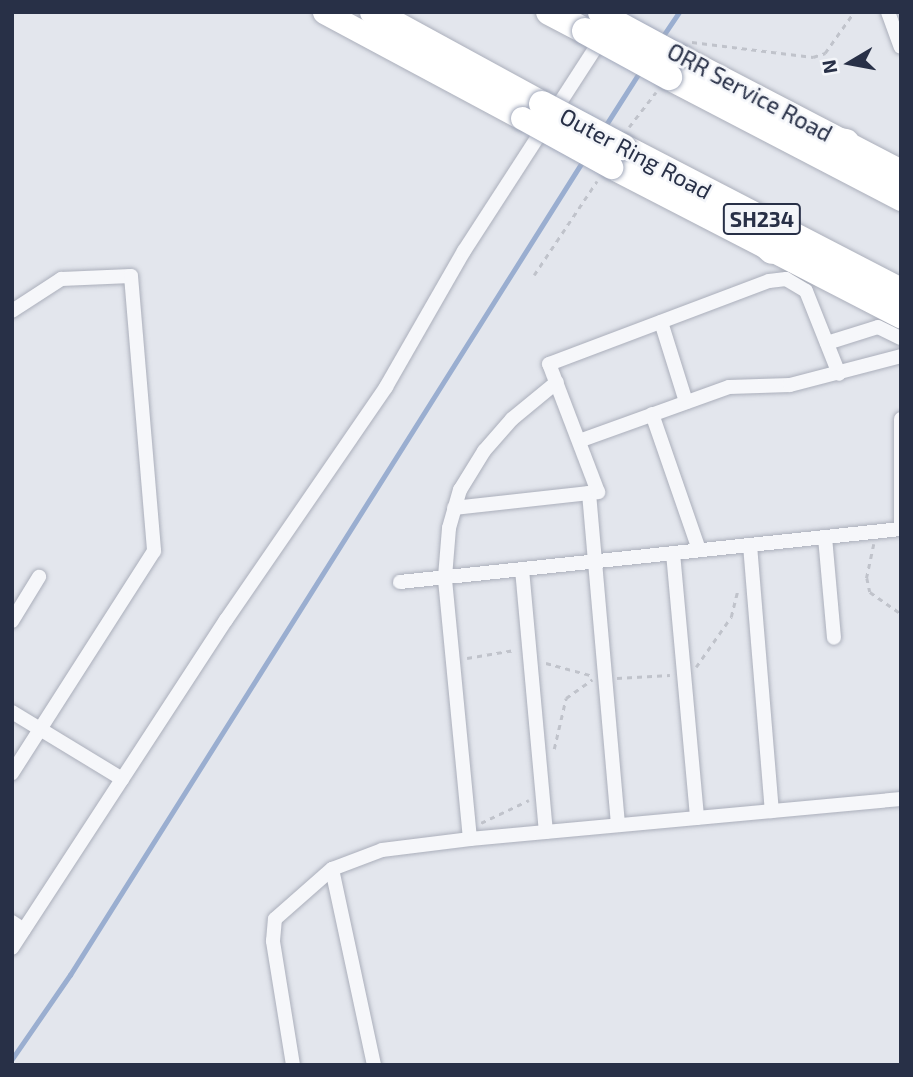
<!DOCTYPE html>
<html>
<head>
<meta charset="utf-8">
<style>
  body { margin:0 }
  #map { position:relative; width:913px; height:1077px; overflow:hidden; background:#e3e6ed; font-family:"Exo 2",sans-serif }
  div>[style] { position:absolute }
  .stream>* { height:4.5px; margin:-2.25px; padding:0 2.25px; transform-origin:2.25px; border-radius:2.25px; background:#9aaed0 }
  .path>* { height:2.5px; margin-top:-1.25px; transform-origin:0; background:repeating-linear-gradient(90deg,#c0c3cb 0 5px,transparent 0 10px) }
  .roads { filter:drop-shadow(0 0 2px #abafbb) drop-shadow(0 0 2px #abafbb) }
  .street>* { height:14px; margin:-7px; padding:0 7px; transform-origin:7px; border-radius:7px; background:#f6f7fa }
  .primary>* { height:23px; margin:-11.5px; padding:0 11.5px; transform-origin:11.5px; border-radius:11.5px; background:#fff }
  .highway>* { height:26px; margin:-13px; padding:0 13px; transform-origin:13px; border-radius:13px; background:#fff }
  .bridges { filter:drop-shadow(0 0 2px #a1a8ba) drop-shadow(0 0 2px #a1a8ba) }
  .primary-bridge>* { height:23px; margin:-11.5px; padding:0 11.5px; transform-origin:11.5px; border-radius:11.5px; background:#fff }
  .highway-bridge>* { height:26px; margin:-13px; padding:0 13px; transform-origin:13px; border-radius:13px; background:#fff }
  span { translate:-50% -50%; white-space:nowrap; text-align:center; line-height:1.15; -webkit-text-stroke:5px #f3f5f9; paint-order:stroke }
  .shield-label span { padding:2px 5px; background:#f3f5f9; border:2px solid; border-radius:5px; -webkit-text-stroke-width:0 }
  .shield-label { font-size:21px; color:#283047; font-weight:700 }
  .street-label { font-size:23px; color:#283047 }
  .frame { position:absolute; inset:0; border:14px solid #283047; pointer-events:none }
  .north { position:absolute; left:815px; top:28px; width:70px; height:70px; -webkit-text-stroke:5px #f3f5f9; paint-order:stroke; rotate:260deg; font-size:19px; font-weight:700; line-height:28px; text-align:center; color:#283047 }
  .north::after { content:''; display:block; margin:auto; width:24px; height:32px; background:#283047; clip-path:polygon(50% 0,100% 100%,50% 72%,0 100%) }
</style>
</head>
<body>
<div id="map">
  <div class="stream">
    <div style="left:661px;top:39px;width:32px;rotate:-56deg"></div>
    <div style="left:604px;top:128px;width:69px;rotate:-57.5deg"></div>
    <div style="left:12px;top:1059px;width:102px;rotate:-55.4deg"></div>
    <div style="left:70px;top:975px;width:964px;rotate:-57.79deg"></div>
  </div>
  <div class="path">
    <div style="left:692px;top:42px;width:122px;rotate:7.1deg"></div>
    <div style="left:813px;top:57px;width:13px;rotate:-18deg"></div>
    <div style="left:825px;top:53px;width:50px;rotate:-54.7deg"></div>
    <div style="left:629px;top:127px;width:44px;rotate:-52.4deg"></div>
    <div style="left:534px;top:275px;width:113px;rotate:-56.2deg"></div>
    <div style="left:874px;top:544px;width:35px;rotate:102deg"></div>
    <div style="left:867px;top:578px;width:14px;rotate:78deg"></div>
    <div style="left:870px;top:592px;width:38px;rotate:35deg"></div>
    <div style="left:467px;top:658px;width:49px;rotate:-9.5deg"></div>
    <div style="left:546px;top:663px;width:46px;rotate:15.3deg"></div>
    <div style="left:696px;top:667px;width:61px;rotate:-55deg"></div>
    <div style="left:731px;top:617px;width:29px;rotate:-76deg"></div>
    <div style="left:617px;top:678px;width:53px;rotate:-3.2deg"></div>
    <div style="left:554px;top:749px;width:52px;rotate:-76.8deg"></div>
    <div style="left:566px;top:698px;width:32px;rotate:-35deg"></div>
    <div style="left:481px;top:823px;width:53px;rotate:-25.6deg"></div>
  </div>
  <div class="roads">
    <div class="street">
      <div style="left:888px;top:12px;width:37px;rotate:70deg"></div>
      <div style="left:12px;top:311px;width:59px;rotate:-33.1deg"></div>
      <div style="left:61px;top:279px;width:70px;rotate:-2.5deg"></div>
      <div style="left:131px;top:276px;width:276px;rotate:85.2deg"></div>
      <div style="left:154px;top:551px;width:264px;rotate:122.6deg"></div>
      <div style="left:661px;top:322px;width:84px;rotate:72.6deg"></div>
      <div style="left:827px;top:343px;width:53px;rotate:-17.4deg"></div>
      <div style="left:878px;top:327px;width:25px;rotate:26deg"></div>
      <div style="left:652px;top:414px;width:144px;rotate:70.9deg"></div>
      <div style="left:901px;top:419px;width:105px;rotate:90deg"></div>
      <div style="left:579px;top:441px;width:159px;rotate:-19.8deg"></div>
      <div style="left:729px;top:387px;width:61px;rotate:-1.9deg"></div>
      <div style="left:790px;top:385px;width:115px;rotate:-14.6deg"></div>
      <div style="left:589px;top:493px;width:333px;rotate:85deg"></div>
      <div style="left:454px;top:508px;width:145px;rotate:-6.3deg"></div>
      <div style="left:598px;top:492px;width:137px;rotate:-110.9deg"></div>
      <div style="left:549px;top:364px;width:235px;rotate:-20.7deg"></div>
      <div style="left:769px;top:281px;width:17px;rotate:-7deg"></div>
      <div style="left:786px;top:279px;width:23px;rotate:31deg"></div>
      <div style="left:806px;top:291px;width:89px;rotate:68.3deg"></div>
      <div style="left:825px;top:537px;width:101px;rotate:84.9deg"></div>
      <div style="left:750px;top:545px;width:267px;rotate:85.3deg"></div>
      <div style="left:673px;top:553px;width:266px;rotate:84.8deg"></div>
      <div style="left:522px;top:569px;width:264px;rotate:84.8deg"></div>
      <div style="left:400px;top:582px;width:504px;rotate:-6.04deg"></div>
      <div style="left:12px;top:621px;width:52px;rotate:-58.5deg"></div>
      <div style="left:12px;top:712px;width:129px;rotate:31.3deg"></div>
      <div style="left:470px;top:839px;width:263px;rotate:-95.5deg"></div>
      <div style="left:445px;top:577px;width:49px;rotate:-85.3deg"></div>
      <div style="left:449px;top:528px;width:40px;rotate:-74deg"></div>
      <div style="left:460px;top:490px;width:46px;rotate:-58.4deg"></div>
      <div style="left:484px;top:451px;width:43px;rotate:-48.8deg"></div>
      <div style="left:512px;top:419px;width:58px;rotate:-39.4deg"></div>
      <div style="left:12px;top:922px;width:14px;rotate:34deg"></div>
      <div style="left:12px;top:948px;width:392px;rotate:-56.9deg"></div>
      <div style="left:226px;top:620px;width:283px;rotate:-55.5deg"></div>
      <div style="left:386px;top:387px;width:157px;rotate:-60.2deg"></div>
      <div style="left:464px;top:251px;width:256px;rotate:-57.1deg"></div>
      <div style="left:293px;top:1065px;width:126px;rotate:-99.2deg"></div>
      <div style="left:273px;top:941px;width:22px;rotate:-85deg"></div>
      <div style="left:275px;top:919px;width:76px;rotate:-41.3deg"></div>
      <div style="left:374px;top:1065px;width:200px;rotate:-102.1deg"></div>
      <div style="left:332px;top:869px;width:53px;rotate:-20.8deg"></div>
      <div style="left:382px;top:850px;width:89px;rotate:-7.1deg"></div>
      <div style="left:470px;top:839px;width:433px;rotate:-5.3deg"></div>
    </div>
    <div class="primary">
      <div style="left:324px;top:12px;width:225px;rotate:28.2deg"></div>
      <div style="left:680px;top:56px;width:249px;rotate:27.5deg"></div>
      <div style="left:611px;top:167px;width:326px;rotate:27.3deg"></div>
    </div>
    <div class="highway">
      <div style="left:373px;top:12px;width:192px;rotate:28.6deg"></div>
      <div style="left:549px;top:12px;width:41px;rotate:27.8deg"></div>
      <div style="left:669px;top:77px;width:262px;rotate:27.5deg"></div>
      <div style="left:791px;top:132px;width:56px;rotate:10.3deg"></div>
      <div style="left:623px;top:147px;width:313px;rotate:27.4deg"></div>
      <div style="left:732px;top:214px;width:54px;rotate:42.8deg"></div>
    </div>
  </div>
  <div class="bridges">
    <div class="primary-bridge">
      <div style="left:599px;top:12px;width:92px;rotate:28.5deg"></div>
      <div style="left:522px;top:118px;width:102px;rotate:28.8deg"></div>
    </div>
    <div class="highway-bridge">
      <div style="left:585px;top:31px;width:96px;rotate:28.7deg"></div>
      <div style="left:542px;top:104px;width:92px;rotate:28deg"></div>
    </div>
  </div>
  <div class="shield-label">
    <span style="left:762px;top:219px">SH234</span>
  </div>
  <div class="street-label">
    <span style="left:750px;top:92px;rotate:28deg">ORR Service Road</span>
    <span style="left:636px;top:153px;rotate:28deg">Outer Ring Road</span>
  </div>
  <div class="frame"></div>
  <div class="north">N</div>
</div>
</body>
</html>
